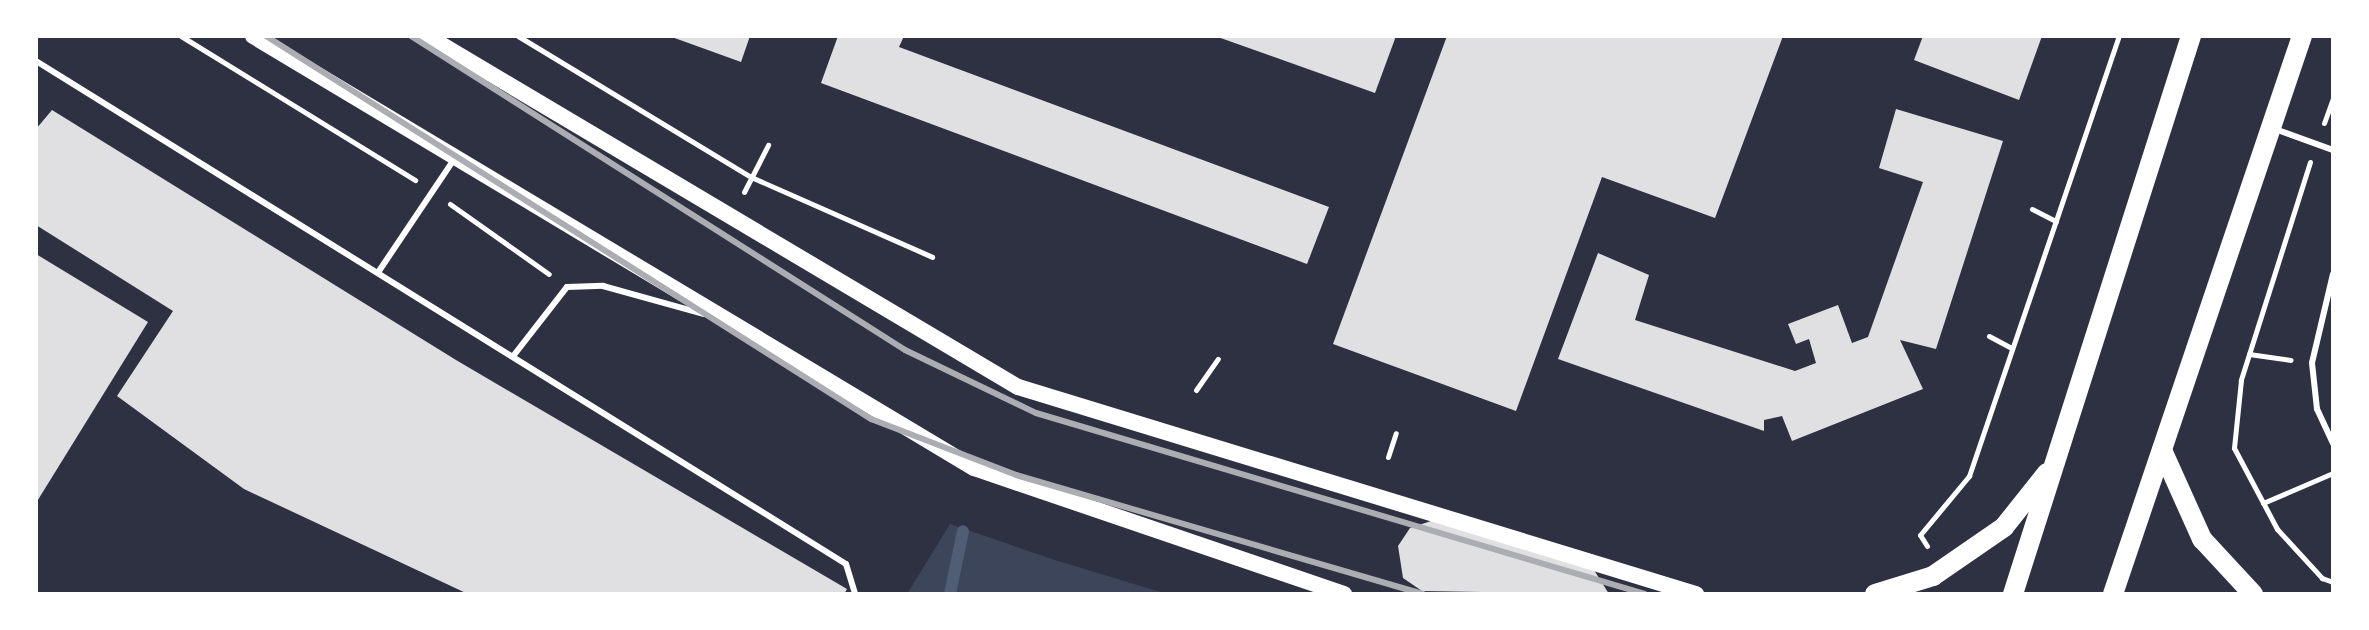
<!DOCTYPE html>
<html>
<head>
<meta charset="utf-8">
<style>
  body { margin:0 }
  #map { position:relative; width:2369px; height:630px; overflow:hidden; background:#2d3142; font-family:Karla,sans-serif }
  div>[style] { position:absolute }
  .green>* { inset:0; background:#3c4559 }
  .stream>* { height:12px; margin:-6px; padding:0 6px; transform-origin:6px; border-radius:6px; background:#4f5d75 }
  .building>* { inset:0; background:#e0e0e3 }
  .path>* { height:5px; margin:-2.5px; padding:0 2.5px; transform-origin:2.5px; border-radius:2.5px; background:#fff }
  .service>* { height:6px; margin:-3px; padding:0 3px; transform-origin:3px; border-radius:3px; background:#fff }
  .secondary>* { height:16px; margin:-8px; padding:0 8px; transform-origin:8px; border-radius:8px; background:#fff }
  .primary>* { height:20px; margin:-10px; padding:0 10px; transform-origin:10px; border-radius:10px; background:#fff }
  .rail>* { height:6px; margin:-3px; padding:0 3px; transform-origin:3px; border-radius:3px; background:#abadb3 }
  span { translate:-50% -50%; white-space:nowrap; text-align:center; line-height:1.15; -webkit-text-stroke:6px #fff; paint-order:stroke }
  .frame { position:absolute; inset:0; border:38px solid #fff; pointer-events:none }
</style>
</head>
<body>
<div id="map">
  <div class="green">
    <div style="clip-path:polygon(950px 524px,1055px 560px,1167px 594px,907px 594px)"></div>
  </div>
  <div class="stream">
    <div style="left:950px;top:594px;width:64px;rotate:-78.3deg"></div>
  </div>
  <div class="building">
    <div style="clip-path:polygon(669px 36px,750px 36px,741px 62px)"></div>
    <div style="clip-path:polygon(838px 36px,904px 36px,899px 47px,1329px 207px,1307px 264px,821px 83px)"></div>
    <div style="clip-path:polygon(1215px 36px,1396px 36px,1375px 93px)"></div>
    <div style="clip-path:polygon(1447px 36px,1783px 36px,1715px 218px,1602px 177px,1516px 411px,1333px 344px)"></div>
    <div style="clip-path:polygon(1923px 36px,2042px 36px,2019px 100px,1914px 60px)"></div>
    <div style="clip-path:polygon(1896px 109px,2003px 141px,1936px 349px,1900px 340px,1923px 389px,1792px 441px,1782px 416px,1764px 420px,1764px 431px,1558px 359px,1598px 253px,1649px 275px,1635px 320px,1795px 371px,1816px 363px,1809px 339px,1796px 344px,1788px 324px,1838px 305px,1852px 343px,1868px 337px,1923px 182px,1879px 168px)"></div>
    <div style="clip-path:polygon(52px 110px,456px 360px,847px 589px,844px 594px,468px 594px,244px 489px,117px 396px,173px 311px,36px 225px,36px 129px)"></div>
    <div style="clip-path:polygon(36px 254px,148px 322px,36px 503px)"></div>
    <div style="clip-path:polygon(1431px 521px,1594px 570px,1609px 594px,1422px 591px,1403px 578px,1398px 546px,1410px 528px)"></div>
  </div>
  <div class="path">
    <div style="left:181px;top:36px;width:275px;rotate:31.6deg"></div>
    <div style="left:518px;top:36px;width:272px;rotate:31.2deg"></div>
    <div style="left:751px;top:177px;width:198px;rotate:23.8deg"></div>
    <div style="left:2324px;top:123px;width:27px;rotate:-70deg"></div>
    <div style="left:2310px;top:162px;width:229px;rotate:107.6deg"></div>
    <div style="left:2241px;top:380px;width:68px;rotate:95.9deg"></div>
    <div style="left:2234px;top:448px;width:92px;rotate:62deg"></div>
    <div style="left:2277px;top:529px;width:67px;rotate:47.4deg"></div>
    <div style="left:2322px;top:578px;width:12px;rotate:20deg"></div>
    <div style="left:744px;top:192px;width:53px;rotate:-62.9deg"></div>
    <div style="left:450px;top:204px;width:121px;rotate:35.3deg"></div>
    <div style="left:2032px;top:209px;width:27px;rotate:27deg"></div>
    <div style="left:1989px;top:336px;width:26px;rotate:28deg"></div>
    <div style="left:2249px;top:354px;width:42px;rotate:8.1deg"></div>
    <div style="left:1196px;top:390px;width:38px;rotate:-55deg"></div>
    <div style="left:1388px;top:457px;width:25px;rotate:-72deg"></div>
    <div style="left:2263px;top:503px;width:76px;rotate:-23.2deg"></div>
    <div style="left:1927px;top:546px;width:13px;rotate:-122deg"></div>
    <div style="left:1920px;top:535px;width:77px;rotate:-50.3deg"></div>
    <div style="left:1969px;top:476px;width:465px;rotate:-71.2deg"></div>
  </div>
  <div class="service">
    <div style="left:36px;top:61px;width:953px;rotate:31.84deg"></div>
    <div style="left:846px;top:564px;width:31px;rotate:73deg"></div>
    <div style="left:2275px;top:129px;width:62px;rotate:19.9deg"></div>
    <div style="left:379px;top:271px;width:136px;rotate:-56.1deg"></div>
    <div style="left:2333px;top:274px;width:91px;rotate:103.3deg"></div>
    <div style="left:2312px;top:363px;width:46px;rotate:83.8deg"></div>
    <div style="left:2317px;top:409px;width:38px;rotate:65deg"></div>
    <div style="left:514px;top:355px;width:86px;rotate:-52.1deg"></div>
    <div style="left:567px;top:287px;width:36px;rotate:-2deg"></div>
    <div style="left:603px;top:286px;width:105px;rotate:15.5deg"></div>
  </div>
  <div class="secondary">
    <div style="left:253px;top:36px;width:841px;rotate:30.93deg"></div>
    <div style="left:974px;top:468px;width:391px;rotate:18.8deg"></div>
    <div style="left:427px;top:36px;width:687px;rotate:30.71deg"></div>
    <div style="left:1018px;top:387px;width:709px;rotate:16.98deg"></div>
  </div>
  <div class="primary">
    <div style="left:2162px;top:450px;width:98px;rotate:65.8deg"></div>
    <div style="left:2202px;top:539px;width:75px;rotate:47.2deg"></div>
    <div style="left:1875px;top:594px;width:61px;rotate:-17.2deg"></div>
    <div style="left:1933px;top:576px;width:86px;rotate:-34.6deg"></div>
    <div style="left:2004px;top:527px;width:69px;rotate:-51.5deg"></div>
    <div style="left:2013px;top:594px;width:586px;rotate:-72.31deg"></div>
    <div style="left:2113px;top:594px;width:589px;rotate:-71.29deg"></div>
  </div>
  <div class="rail">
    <div style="left:266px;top:36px;width:716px;rotate:32.34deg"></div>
    <div style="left:871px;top:419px;width:155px;rotate:21.1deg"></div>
    <div style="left:1016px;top:475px;width:424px;rotate:16.3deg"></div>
    <div style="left:411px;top:36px;width:585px;rotate:32.44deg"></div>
    <div style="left:905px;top:350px;width:145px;rotate:25.7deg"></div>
    <div style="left:1036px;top:413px;width:635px;rotate:16.55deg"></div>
  </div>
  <div class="frame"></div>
</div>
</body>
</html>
